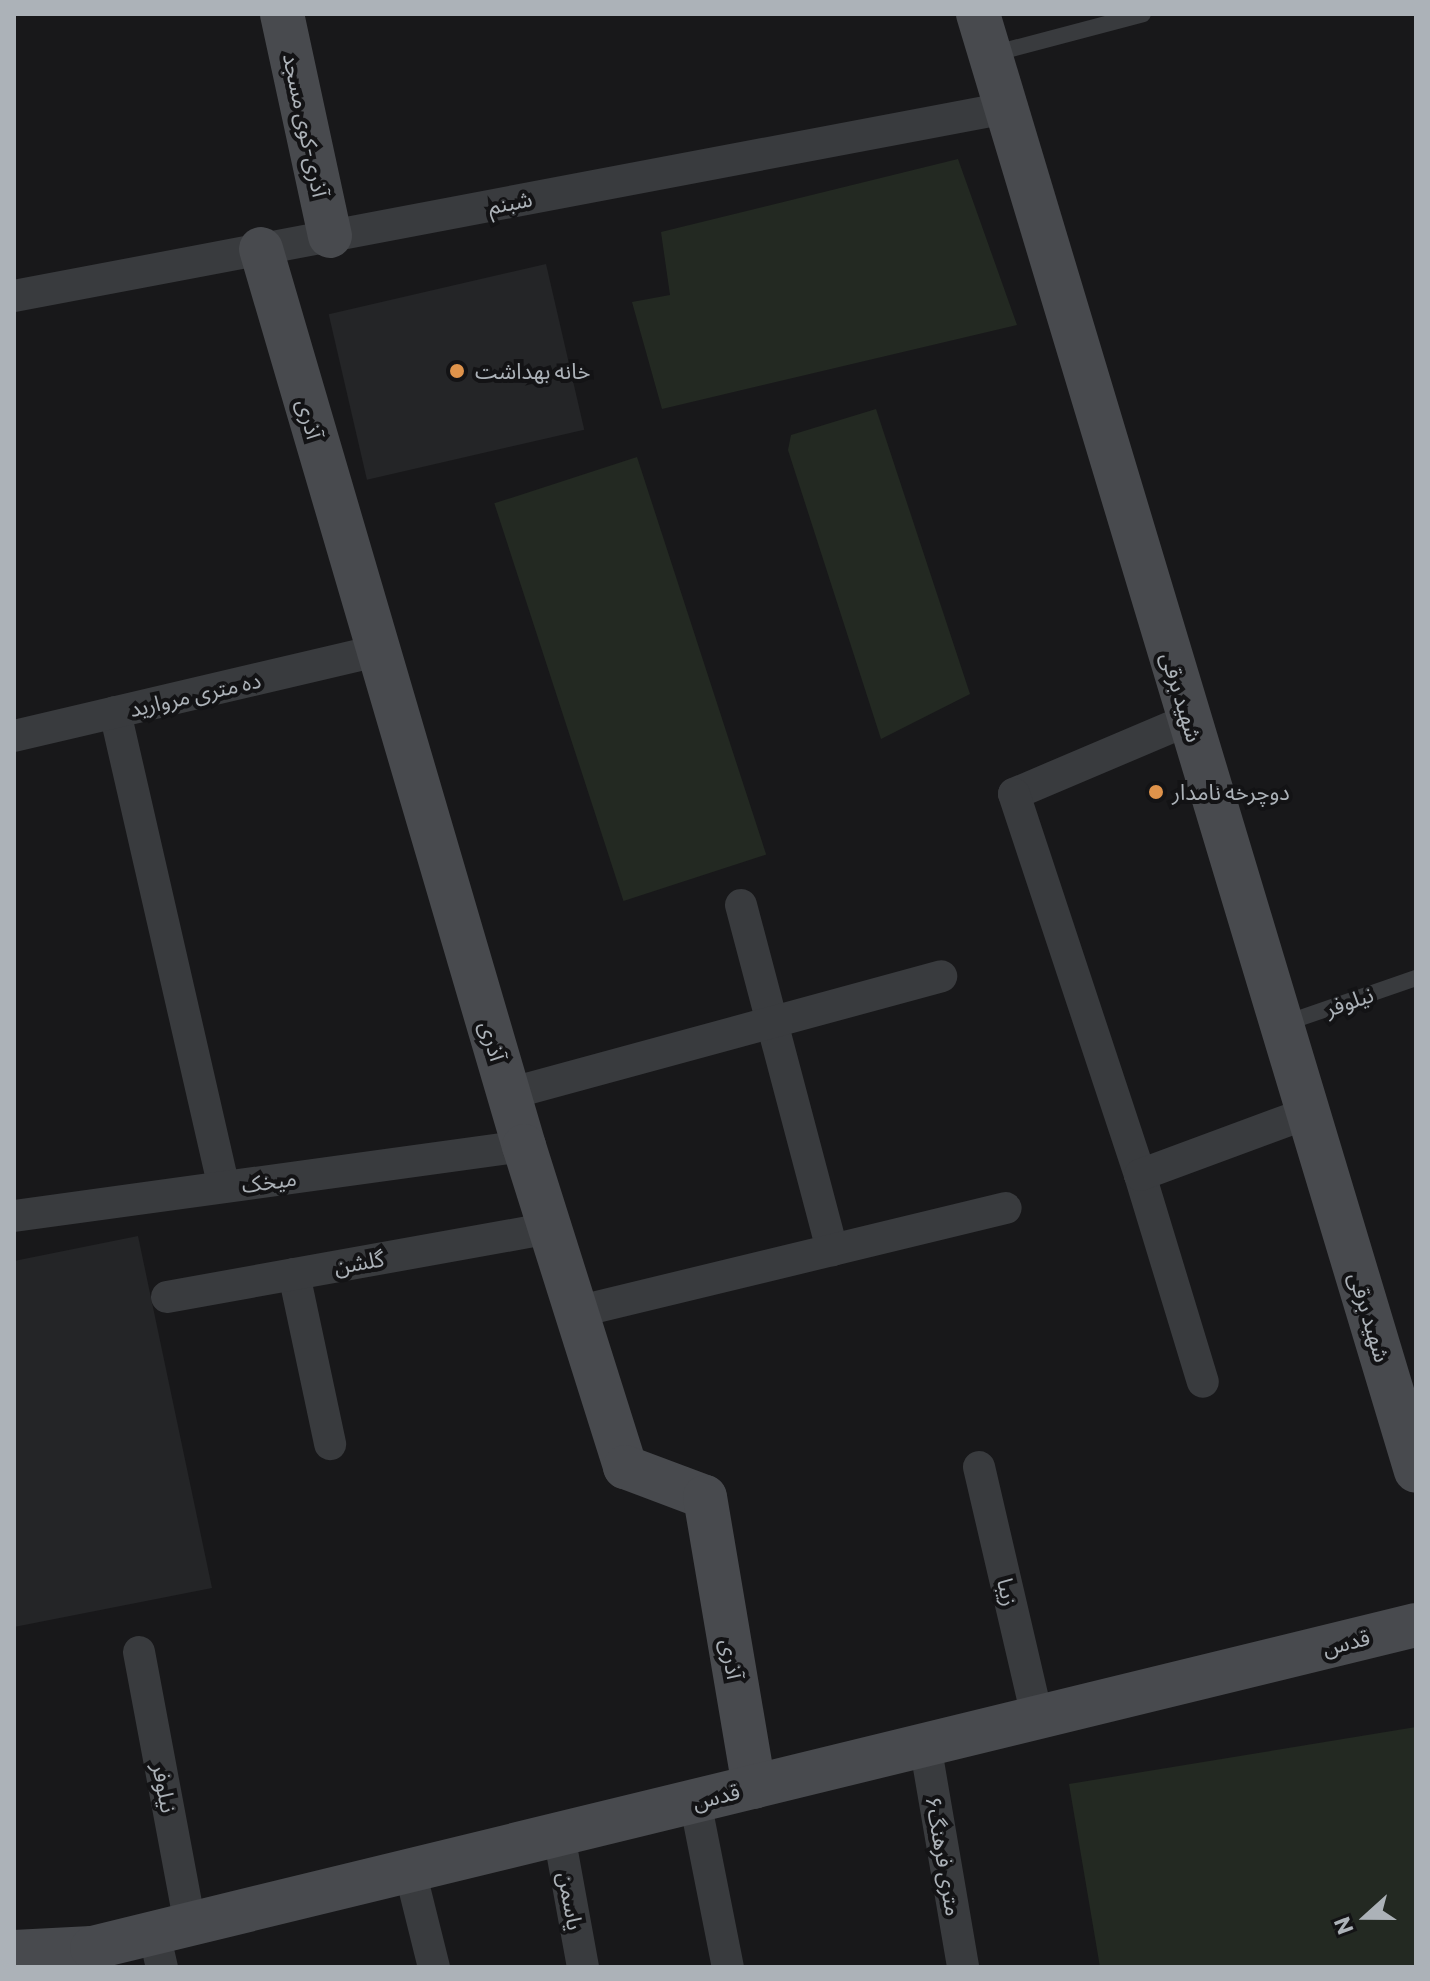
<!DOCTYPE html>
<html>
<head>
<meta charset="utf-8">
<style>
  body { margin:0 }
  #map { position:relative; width:1430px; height:1981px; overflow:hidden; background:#18181a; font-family:Commissioner,"Noto Sans Arabic",sans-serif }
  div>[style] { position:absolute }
  .built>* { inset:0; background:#242527; transform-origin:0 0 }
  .green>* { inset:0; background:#232922; transform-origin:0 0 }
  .lane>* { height:16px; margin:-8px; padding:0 8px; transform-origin:8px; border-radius:8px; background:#393b3e }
  .street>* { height:32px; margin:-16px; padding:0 16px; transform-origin:16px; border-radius:16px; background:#393b3e }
  .secondary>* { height:44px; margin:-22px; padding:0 22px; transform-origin:22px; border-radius:22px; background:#484a4e }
  .dots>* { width:22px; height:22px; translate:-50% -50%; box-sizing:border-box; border:4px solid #131315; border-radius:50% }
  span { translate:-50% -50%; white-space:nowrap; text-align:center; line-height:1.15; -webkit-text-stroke:8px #131315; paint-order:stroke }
  .street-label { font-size:22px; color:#acb2b8 }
  .poi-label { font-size:22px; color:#acb2b8 }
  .left { translate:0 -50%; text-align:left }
  .frame { position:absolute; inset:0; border:16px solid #acb2b8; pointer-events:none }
  .north { position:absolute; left:1326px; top:1877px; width:80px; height:80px; -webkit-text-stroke:6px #131315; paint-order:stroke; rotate:249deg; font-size:22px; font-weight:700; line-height:32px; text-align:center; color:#acb2b8 }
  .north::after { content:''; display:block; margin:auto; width:28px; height:36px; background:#acb2b8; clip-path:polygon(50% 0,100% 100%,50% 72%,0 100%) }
</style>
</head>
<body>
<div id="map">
  <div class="built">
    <div style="left:546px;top:264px;width:170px;height:223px;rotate:77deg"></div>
    <div style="clip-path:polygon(138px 1236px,212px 1588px,14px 1627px,14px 1261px)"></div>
  </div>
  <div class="green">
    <div style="clip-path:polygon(958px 159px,1017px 325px,662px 409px,632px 302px,670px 295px,661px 232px)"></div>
    <div style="clip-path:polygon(876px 409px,970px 694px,881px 739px,788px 450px,791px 435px)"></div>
    <div style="left:637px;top:457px;width:418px;height:150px;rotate:72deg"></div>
    <div style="clip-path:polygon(1416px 1727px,1416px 1967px,1100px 1967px,1069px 1784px)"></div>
  </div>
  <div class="lane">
    <div style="left:992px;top:54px;width:156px;rotate:-14.8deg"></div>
    <div style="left:1283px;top:1024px;width:141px;rotate:-19.1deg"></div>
  </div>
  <div class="street">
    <div style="left:14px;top:296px;width:1010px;rotate:-10.73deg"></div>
    <div style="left:115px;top:712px;width:487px;rotate:77.1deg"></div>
    <div style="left:1188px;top:720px;width:189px;rotate:157deg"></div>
    <div style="left:1014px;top:794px;width:401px;rotate:71.7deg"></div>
    <div style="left:1140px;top:1175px;width:216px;rotate:73.1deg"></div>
    <div style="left:14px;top:736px;width:373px;rotate:-13.2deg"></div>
    <div style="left:741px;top:905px;width:357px;rotate:75.2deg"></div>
    <div style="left:508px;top:1094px;width:449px;rotate:-15.2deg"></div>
    <div style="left:1140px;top:1175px;width:179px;rotate:-20.3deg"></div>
    <div style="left:14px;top:1216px;width:515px;rotate:-7.82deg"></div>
    <div style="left:294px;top:1274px;width:174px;rotate:78deg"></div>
    <div style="left:167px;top:1297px;width:389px;rotate:-10.2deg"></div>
    <div style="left:576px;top:1312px;width:442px;rotate:-13.6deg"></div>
    <div style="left:979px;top:1467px;width:257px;rotate:76.9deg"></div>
    <div style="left:139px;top:1652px;width:277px;rotate:79.4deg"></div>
    <div style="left:925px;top:1744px;width:226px;rotate:80.3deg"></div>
    <div style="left:695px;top:1801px;width:169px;rotate:78.8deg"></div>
    <div style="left:559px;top:1835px;width:134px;rotate:79.7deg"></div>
    <div style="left:410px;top:1871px;width:99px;rotate:76deg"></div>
    <div style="left:154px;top:1933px;width:35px;rotate:77deg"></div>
  </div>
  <div class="secondary">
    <div style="left:282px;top:14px;width:227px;rotate:77.8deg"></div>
    <div style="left:978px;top:14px;width:1521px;rotate:73.27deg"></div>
    <div style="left:261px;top:249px;width:935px;rotate:73.66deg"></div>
    <div style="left:524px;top:1146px;width:337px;rotate:72.5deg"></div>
    <div style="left:625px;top:1467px;width:85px;rotate:20.6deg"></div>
    <div style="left:705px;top:1497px;width:294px;rotate:80.4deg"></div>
    <div style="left:14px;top:1952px;width:78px;rotate:-2.9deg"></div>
    <div style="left:92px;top:1948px;width:1363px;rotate:-13.71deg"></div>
  </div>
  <div class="dots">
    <div style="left:457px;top:371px;background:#df934b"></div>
    <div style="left:1156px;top:792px;background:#df934b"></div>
  </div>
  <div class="street-label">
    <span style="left:306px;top:125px;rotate:78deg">آذری-کوی مسجد</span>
    <span style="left:510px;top:202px;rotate:-11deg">شبنم</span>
    <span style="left:310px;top:419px;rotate:74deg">آذری</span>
    <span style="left:195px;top:694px;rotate:-13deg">ده متری مروارید</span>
    <span style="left:1182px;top:697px;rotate:73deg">شهید برقی</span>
    <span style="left:1349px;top:1001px;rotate:-19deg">نیلوفر</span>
    <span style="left:493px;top:1041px;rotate:73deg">آذری</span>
    <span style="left:269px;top:1181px;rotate:-8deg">میخک</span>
    <span style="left:359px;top:1262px;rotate:-10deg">گلشن</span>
    <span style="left:1370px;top:1317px;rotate:73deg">شهید برقی</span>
    <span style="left:1008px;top:1592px;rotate:77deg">زیبا</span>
    <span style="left:1346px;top:1642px;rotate:-14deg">قدس</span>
    <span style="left:732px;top:1659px;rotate:80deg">آذری</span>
    <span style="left:165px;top:1788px;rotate:79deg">نیلوفر</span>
    <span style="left:716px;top:1796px;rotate:-14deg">قدس</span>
    <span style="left:944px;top:1856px;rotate:80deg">۶متری فرهنگ</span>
    <span style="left:571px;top:1901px;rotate:80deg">یاسمن</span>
  </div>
  <div class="poi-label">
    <span class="left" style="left:475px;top:371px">خانه بهداشت</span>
    <span class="left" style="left:1172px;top:792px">دوچرخه نامدار</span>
  </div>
  <div class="frame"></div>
  <div class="north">N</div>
</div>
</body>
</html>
